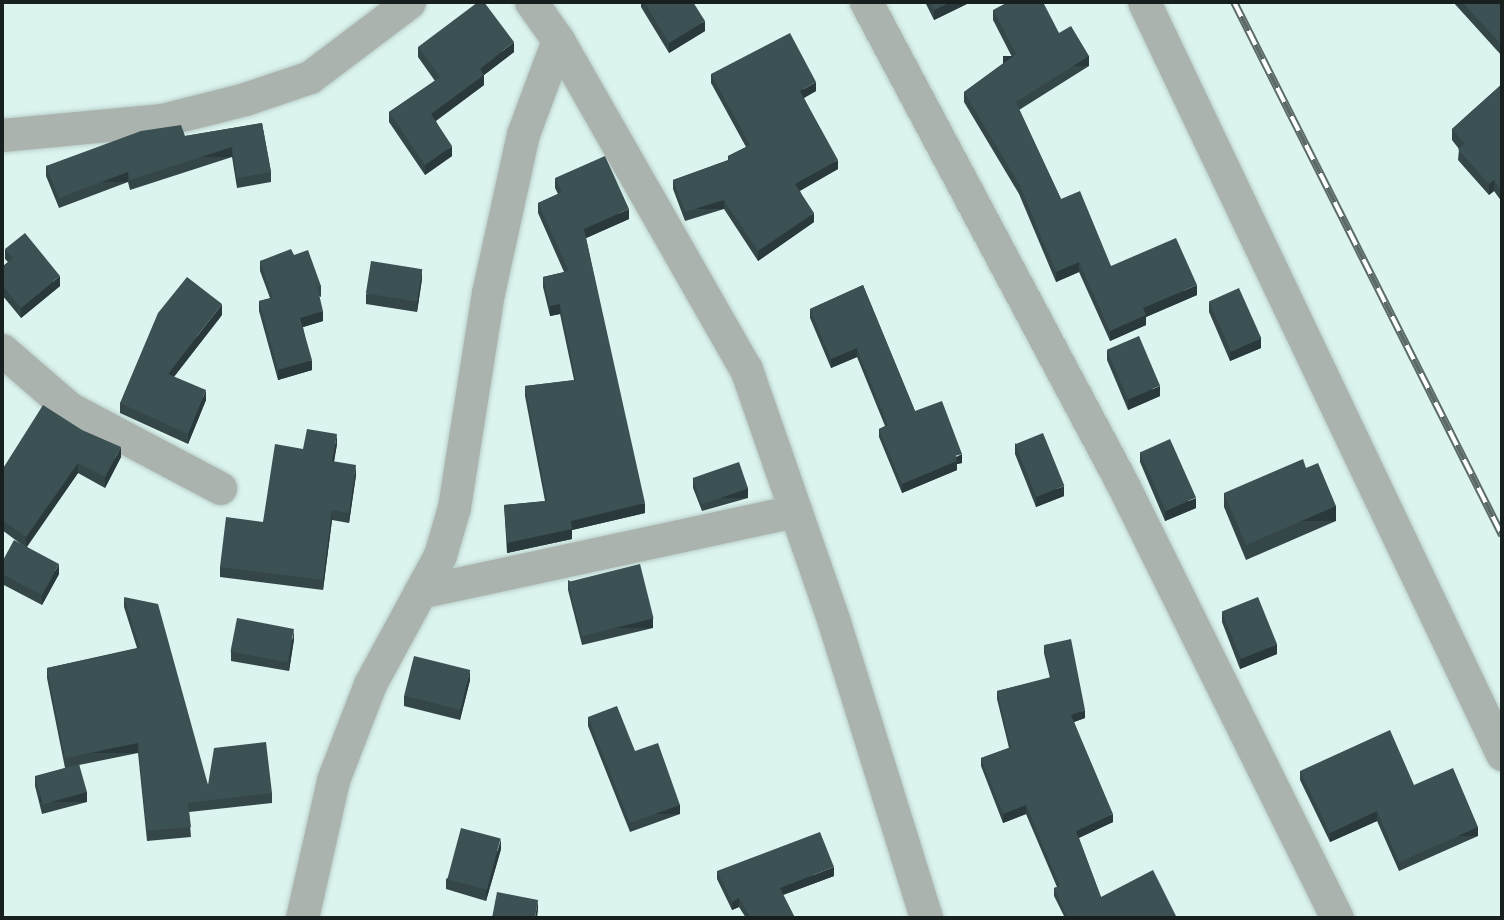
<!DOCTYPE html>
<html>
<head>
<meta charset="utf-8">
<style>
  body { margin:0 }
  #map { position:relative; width:1504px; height:920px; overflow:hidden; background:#dcf4ef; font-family:Arial,sans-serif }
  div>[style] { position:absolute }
  .roads { filter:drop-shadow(0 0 2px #b9cec9) drop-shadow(0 0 2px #b9cec9) }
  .street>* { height:33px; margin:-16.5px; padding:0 16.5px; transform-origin:16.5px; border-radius:16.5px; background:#abb3ae }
  .rail>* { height:8px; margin-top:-4px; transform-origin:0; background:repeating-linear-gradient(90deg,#fff 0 16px,#5d6b68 0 32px); box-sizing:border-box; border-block:2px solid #5d6b68 }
  .wall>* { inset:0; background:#344648 }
  .shaded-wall>* { inset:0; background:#2a393b; transform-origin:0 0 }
  .building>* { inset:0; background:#3c5154; transform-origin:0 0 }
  span { translate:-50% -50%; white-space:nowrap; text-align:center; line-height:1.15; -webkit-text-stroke:7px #fff; paint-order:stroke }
  .frame { position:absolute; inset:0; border:4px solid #17201e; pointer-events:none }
</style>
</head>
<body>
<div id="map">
  <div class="roads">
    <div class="street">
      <div style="left:531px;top:2px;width:47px;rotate:54.6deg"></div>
      <div style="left:558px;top:40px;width:379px;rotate:60.3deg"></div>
      <div style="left:746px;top:369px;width:268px;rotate:70.8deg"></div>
      <div style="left:834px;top:622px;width:310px;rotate:72.7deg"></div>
      <div style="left:866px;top:2px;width:547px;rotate:61.98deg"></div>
      <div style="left:1123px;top:485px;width:483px;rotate:63.7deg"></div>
      <div style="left:1144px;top:2px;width:833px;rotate:64.54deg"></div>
      <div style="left:2px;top:135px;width:161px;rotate:-5.4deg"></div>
      <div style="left:162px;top:120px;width:86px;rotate:-14.2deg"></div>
      <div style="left:245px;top:99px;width:69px;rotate:-18.7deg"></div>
      <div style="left:310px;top:77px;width:124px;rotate:-37.1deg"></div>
      <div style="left:2px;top:350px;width:89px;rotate:40.9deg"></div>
      <div style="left:69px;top:408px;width:171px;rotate:27.9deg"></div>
      <div style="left:420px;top:592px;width:384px;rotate:-12.2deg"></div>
      <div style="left:302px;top:918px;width:141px;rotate:-77.3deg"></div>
      <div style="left:333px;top:780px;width:103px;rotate:-68.9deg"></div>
      <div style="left:370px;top:684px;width:147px;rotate:-61.5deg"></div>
      <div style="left:440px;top:555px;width:50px;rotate:-73.7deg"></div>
      <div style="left:454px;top:507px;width:217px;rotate:-81deg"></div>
      <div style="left:488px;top:293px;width:163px;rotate:-77.6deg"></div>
      <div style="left:523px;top:134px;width:100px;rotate:-69.6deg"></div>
    </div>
  </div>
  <div class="rail">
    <div style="left:1234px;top:2px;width:597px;rotate:63.31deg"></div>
  </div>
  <div class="wall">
    <div style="clip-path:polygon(641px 2px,693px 2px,705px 31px,669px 53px,641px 7px)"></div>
    <div style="clip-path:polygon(925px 2px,971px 2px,934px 20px)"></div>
    <div style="clip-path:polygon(1453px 2px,1502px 2px,1502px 56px)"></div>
    <div style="clip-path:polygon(993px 10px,1059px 33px,1089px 66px,1019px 110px,1061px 199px,1111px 266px,1197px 295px,1146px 317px,1146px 325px,1110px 341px,1079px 272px,1056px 282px,1019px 194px,964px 102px,964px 92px,1012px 57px,993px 20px)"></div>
    <div style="clip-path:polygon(418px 47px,514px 52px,484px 75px,484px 85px,436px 121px,452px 156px,425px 175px,389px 122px,389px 112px,435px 81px,418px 57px)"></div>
    <div style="clip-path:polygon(711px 74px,816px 91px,804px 98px,838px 169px,800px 191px,814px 222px,758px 261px,724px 209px,685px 221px,673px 189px,673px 180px,728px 160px,728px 156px,746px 147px,711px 83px)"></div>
    <div style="clip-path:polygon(1502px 84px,1502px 202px,1494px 191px,1489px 195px,1458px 160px,1459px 149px,1452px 140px,1452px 129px)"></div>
    <div style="clip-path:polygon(262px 123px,271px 172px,271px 182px,237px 188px,232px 157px,130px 190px,128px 182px,59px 208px,46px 176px,46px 166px,185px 136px)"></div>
    <div style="clip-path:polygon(555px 178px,629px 219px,586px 238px,645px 513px,572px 530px,572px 539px,507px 553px,504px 505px,545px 501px,525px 396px,525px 386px,574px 380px,560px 314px,550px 316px,543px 287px,543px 277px,564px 272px,538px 213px,538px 203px,558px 194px,555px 188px)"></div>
    <div style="clip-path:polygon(5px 249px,60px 286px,21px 318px,2px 295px,2px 267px,8px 262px,5px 259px)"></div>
    <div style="clip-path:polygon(294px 255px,321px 286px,321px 297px,319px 296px,323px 321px,303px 327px,312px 370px,278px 380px,259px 311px,259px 301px,270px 298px,260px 271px,260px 261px)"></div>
    <div style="clip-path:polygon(422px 279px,417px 312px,366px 304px,366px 294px)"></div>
    <div style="clip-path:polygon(863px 285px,915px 411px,962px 463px,957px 464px,957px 470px,902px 493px,879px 437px,879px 429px,885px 426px,857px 357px,831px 368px,810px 318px,810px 309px)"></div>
    <div style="clip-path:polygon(1209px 302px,1261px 348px,1230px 361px,1209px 312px)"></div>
    <div style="clip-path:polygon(222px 315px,174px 377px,206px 400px,188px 444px,120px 413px,120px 403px)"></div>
    <div style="clip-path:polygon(1107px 350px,1160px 396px,1128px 410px,1107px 360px)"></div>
    <div style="clip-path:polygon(1015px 443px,1064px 496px,1036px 507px,1015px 454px)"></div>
    <div style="clip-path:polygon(337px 444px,334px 462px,356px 475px,349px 523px,332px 520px,323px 590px,220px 577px,220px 567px,263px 522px,303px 449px)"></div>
    <div style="clip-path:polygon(1140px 452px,1196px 508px,1165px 521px,1140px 462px)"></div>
    <div style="clip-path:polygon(121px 457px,105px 488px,78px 473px,27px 547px,59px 574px,42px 605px,2px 584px,2px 562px,25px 547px,2px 530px,2px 470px)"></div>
    <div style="clip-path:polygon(693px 478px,748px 498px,702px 511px,693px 488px)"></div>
    <div style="clip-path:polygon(1224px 493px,1336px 521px,1246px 560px,1224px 507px)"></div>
    <div style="clip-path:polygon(568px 580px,653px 628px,582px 645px,568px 590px)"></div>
    <div style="clip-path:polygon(124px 597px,208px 785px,272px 793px,272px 803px,189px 812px,191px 837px,147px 841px,138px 753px,79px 765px,87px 802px,42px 814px,35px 786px,35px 776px,65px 768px,47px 678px,47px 668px,137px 648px,124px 607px)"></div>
    <div style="clip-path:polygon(1222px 612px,1277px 654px,1240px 669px,1222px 622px)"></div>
    <div style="clip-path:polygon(294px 639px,289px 671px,231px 661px,231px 651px)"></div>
    <div style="clip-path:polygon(1044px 645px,1085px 718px,1074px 722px,1113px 822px,1079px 838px,1101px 897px,1177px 918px,1065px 918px,1054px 896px,1054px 888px,1057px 887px,1026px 814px,1003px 823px,981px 766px,981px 758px,1009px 748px,997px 699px,997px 691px,1050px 678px,1044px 653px)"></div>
    <div style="clip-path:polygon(470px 680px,460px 720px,404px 706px,404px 696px)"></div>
    <div style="clip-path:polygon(588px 717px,635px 751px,680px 814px,630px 832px,588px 726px)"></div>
    <div style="clip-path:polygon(1300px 771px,1414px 785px,1478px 836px,1399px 871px,1377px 821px,1330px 842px,1300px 780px)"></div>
    <div style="clip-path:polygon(501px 849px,486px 901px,446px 889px,446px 879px)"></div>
    <div style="clip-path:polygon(717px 871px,834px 876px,783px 895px,795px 918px,746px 918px,739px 907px,732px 910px,717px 879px)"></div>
  </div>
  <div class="shaded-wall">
    <div style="clip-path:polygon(951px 2px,971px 2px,934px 20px,934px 10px)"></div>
    <div style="clip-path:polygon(705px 21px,705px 31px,669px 53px,669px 43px)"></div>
    <div style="clip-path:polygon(514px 42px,514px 52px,484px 75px,484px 85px,431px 124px,431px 114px,480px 69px)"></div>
    <div style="left:1089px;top:56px;width:10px;height:86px;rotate:90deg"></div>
    <div style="clip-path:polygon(816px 82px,816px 91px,800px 100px,800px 91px)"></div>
    <div style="clip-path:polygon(452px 146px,452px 156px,425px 175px,425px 165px)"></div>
    <div style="left:232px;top:147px;width:10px;height:107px;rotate:90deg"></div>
    <div style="clip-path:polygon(838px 160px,838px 169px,795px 193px,795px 184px)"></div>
    <div style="left:128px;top:172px;width:10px;height:74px;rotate:90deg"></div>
    <div style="clip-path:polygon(1494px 180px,1494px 191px,1489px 195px,1489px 184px)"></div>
    <div style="left:724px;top:200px;width:9px;height:41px;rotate:90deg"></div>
    <div style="clip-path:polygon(629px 209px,629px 219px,584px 239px,584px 229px)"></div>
    <div style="clip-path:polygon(814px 213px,814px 222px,758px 261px,758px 251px)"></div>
    <div style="clip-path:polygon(1079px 262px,1079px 272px,1056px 282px,1056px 272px)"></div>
    <div style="clip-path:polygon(422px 269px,422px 279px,417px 312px,417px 302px)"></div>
    <div style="clip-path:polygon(60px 276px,60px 286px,21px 318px,21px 308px)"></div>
    <div style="clip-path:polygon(1197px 285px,1197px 295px,1146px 317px,1146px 325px,1110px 341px,1110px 331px,1143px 308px)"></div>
    <div style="clip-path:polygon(222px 304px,222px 315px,168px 384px,168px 374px)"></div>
    <div style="clip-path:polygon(560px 304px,560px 314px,550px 316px,550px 306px)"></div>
    <div style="clip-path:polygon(323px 311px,323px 321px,300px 328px,300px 318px)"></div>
    <div style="clip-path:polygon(1261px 338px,1261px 348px,1230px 361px,1230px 351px)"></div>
    <div style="clip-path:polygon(857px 348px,857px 357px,831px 368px,831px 359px)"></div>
    <div style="clip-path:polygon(312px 360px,312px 370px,278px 380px,278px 370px)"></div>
    <div style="clip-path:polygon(1160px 386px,1160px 396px,1128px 410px,1128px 400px)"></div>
    <div style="clip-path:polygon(206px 390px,206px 400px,188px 444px,188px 434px)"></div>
    <div style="clip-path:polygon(337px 434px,337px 444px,332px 472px,332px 461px)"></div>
    <div style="clip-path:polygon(121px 447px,121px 457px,105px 488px,105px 477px)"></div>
    <div style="clip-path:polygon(962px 454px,962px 463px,957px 464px,957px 470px,902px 493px,902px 484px)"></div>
    <div style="clip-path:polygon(78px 463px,78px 473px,26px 547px,26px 537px)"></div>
    <div style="clip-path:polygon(356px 465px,356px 475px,349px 523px,349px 513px)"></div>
    <div style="clip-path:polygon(1064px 486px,1064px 496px,1036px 507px,1036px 497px)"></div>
    <div style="left:748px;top:488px;width:10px;height:48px;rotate:90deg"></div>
    <div style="clip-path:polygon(1196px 498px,1196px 508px,1165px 521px,1165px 511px)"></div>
    <div style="clip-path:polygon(645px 503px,645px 513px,572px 530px,572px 539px,507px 553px,507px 543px,571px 521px)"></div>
    <div style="left:1336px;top:506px;width:15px;height:98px;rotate:90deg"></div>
    <div style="clip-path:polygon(332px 510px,332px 520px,323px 590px,323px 580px)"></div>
    <div style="clip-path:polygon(59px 564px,59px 574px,42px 605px,42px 595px)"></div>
    <div style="left:653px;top:618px;width:10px;height:73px;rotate:90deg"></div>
    <div style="clip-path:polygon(294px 629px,294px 639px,289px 671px,289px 661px)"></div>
    <div style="clip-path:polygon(1277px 644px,1277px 654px,1240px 669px,1240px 659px)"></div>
    <div style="clip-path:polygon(470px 670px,470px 680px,460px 720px,460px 710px)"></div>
    <div style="clip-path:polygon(1085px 710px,1085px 718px,1071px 723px,1071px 715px)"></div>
    <div style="left:138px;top:743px;width:10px;height:75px;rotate:90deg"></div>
    <div style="left:87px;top:792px;width:10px;height:47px;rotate:90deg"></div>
    <div style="left:680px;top:805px;width:9px;height:53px;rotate:90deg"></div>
    <div style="clip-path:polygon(1026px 805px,1026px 814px,1003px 823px,1003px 814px)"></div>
    <div style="clip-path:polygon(1377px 811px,1377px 821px,1330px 842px,1330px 833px)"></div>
    <div style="clip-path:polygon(1113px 814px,1113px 822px,1076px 839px,1076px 831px)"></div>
    <div style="left:1478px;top:827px;width:9px;height:86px;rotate:90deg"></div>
    <div style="clip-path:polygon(501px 839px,501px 849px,486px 901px,486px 891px)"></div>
    <div style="clip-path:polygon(834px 867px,834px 876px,780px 896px,780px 888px)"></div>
    <div style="clip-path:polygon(739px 898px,739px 907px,732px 910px,732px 902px)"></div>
    <div style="clip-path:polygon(538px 900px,538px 910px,537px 918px,535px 918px)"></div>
  </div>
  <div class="building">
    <div style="clip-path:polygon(478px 2px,484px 2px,514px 42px,480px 69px,484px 75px,431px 114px,452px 146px,425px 165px,389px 112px,440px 77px,418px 47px)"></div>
    <div style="clip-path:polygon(644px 2px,693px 2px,705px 21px,669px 43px)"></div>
    <div style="clip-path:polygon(930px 2px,951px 2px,934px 10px)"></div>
    <div style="clip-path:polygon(1008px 2px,1043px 2px,1059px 33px,1071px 26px,1089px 56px,1016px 102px,1061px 199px,1080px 191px,1111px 266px,1176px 238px,1197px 285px,1143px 308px,1146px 315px,1110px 331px,1079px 262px,1056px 272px,1019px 184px,964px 92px,1016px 54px,993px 10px)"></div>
    <div style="clip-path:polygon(1462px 2px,1502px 2px,1502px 45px)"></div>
    <div style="clip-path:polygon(790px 33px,816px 82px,800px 91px,838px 160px,795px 184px,814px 213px,758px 251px,724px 200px,685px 212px,673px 180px,729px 160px,728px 156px,750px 145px,711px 74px)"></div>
    <div style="clip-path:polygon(1502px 84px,1502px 191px,1494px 180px,1489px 184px,1458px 149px,1465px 144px,1452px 129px)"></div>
    <div style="clip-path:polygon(262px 123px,271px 172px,237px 178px,232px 147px,130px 180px,128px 172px,59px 198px,46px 166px,141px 131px,181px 125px,185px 136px)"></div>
    <div style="clip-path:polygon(605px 156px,629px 209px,584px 229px,645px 503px,571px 521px,572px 529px,507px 543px,504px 505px,547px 501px,525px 386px,576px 380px,560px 304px,550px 306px,543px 277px,569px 271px,538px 203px,562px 192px,555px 178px)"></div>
    <div style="clip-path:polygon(25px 233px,60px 276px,21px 308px,2px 285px,2px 267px,13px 258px,5px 249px)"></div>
    <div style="clip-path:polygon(291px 249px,294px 255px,308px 250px,321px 286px,317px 286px,323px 311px,300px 318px,312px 360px,278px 370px,259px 301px,273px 298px,260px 261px)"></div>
    <div style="left:371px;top:261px;width:52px;height:33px;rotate:9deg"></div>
    <div style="clip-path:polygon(187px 277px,222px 304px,168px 374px,206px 390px,188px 434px,120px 403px,158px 313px)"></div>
    <div style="clip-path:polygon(863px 285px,915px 411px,942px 401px,962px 454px,955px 456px,957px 461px,902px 484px,879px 429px,888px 425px,857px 348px,831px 359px,810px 309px)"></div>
    <div style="left:1239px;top:288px;width:55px;height:33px;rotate:66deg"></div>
    <div style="left:1139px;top:336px;width:54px;height:35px;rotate:67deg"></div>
    <div style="clip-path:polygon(43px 405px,82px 430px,121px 447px,105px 477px,78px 463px,26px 537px,2px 520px,2px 470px)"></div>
    <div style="clip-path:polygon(307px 429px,337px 434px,332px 461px,356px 465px,349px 513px,332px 510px,323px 580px,220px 567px,226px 517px,263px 522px,275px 444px,303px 449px)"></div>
    <div style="left:1043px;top:433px;width:57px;height:30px;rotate:68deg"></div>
    <div style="left:1170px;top:439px;width:64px;height:33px;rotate:66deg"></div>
    <div style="clip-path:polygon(1303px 459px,1306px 468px,1318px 463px,1336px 506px,1246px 545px,1224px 493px)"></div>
    <div style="left:739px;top:462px;width:28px;height:49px;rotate:71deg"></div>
    <div style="clip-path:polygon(14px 540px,59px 564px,42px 595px,2px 574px,2px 562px)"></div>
    <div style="left:640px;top:564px;width:56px;height:74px;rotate:76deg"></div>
    <div style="clip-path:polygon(124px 597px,158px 604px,208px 785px,214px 748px,266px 742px,272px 793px,188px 803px,191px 827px,147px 831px,138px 743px,65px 758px,47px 668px,140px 648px)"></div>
    <div style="left:1258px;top:597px;width:51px;height:39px;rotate:68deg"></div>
    <div style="left:237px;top:618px;width:58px;height:34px;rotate:11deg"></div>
    <div style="clip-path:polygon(1071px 639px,1085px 710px,1071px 715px,1113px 814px,1076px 831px,1101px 897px,1153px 870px,1177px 918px,1068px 918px,1054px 888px,1060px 886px,1026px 805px,1003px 814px,981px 758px,1011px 747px,997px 691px,1051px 677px,1044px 645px)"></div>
    <div style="left:414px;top:656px;width:58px;height:41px;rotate:14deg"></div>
    <div style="clip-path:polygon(617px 706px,635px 751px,658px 743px,680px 805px,630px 823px,588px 717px)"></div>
    <div style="clip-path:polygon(1390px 730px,1414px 785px,1453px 768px,1478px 827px,1399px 862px,1377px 811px,1330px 833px,1300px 771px)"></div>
    <div style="left:79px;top:764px;width:29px;height:46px;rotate:74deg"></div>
    <div style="left:461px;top:828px;width:41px;height:53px;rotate:15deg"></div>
    <div style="clip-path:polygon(820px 832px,834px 867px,780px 888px,795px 918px,751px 918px,739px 898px,732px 902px,717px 871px)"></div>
    <div style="clip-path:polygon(497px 892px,538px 900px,535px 918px,492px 918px)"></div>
    <div style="clip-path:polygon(93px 916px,94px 918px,77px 918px)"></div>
  </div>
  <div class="frame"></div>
</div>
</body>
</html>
